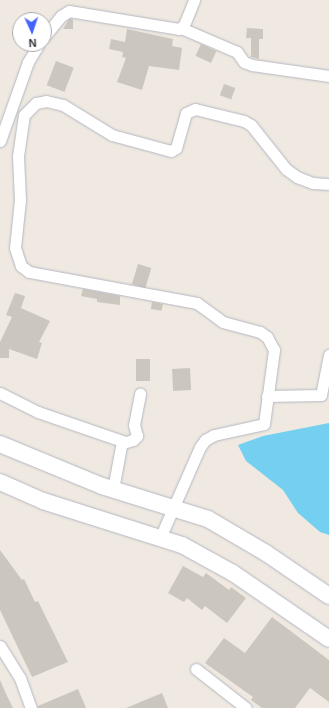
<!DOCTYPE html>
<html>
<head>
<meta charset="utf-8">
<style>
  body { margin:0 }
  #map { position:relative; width:329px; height:708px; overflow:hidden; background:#efe9e1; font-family:Arial,sans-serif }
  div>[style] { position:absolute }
  .water>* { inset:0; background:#75cff0 }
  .building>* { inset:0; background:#cbc7bf; transform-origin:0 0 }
  .roads { filter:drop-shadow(0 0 1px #b4b7c1) drop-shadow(0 0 1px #b4b7c1) }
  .street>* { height:11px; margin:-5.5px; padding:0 5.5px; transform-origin:5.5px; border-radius:5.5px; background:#fff }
  .secondary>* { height:16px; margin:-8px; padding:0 8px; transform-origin:8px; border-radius:8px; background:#fff }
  span { translate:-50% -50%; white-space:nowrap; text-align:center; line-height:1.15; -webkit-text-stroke:3.5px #fff; paint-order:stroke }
  .north { position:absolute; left:12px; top:12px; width:40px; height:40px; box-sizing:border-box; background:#fff; border:1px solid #ababab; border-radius:50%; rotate:177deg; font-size:11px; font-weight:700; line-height:16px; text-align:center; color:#2e2e2e }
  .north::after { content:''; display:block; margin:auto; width:14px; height:18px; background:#4264fb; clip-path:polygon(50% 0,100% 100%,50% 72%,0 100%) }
</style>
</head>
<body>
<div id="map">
  <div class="water">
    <div style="clip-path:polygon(329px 423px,329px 535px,320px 532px,298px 513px,283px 490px,246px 461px,238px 445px,263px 436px)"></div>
  </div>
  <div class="building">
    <div style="clip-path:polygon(69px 19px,73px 19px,73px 29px,63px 29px)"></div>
    <div style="clip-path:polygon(247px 28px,263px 29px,263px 39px,259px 39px,259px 59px,251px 57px,251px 38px,246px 38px)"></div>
    <div style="clip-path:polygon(127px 29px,173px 39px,172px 46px,182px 48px,179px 70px,149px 66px,142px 90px,117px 82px,126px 58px,122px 57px,123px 52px,109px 49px,111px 39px,125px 42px)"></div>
    <div style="left:201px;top:44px;width:17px;height:13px;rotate:25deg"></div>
    <div style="left:56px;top:61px;width:19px;height:26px;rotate:21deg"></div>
    <div style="left:224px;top:84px;width:12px;height:12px;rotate:20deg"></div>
    <div style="left:138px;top:264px;width:14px;height:21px;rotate:17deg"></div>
    <div style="clip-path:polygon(83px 289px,120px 296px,120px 305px,97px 302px,97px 299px,81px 296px)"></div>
    <div style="clip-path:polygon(15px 293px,25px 296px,21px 308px,50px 321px,39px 342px,42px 343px,37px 359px,9px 349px,9px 358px,0 358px,0 342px,12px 317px,6px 315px)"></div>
    <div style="left:152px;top:302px;width:11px;height:7px;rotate:10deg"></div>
    <div style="left:136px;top:359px;width:14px;height:22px"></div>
    <div style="left:190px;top:368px;width:22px;height:18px;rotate:87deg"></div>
    <div style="clip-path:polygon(0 550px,22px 580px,24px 579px,35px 602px,38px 601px,68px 662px,32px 677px,0 610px)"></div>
    <div style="clip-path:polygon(183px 566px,203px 577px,206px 573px,229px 590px,231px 587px,246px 598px,227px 623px,205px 606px,202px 610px,187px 598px,184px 602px,168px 593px)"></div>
    <div style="clip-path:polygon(272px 617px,329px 660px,329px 702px,310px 688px,295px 708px,262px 708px,251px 700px,253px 697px,205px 663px,224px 638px,245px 653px)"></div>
    <div style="clip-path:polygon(0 680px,7px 696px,13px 708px,0 708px)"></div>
    <div style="clip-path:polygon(78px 689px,86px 708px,38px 708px,38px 706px)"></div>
    <div style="clip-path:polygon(162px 693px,168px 708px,126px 708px)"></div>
  </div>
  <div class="roads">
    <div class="street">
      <div style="left:181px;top:28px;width:61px;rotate:23.2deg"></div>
      <div style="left:237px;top:52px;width:12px;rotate:55deg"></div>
      <div style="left:244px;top:62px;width:9px;rotate:21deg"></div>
      <div style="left:252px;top:65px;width:78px;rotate:8.1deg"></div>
      <div style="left:44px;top:37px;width:27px;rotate:-51deg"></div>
      <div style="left:61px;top:16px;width:9px;rotate:-32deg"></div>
      <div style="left:69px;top:11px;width:111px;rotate:9.3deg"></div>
      <div style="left:179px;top:29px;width:6px;rotate:-39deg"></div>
      <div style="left:184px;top:25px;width:27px;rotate:-68deg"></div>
      <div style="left:0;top:141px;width:84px;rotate:-70.5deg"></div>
      <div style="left:28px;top:62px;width:21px;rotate:-59deg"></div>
      <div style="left:0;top:393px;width:42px;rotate:26.6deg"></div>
      <div style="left:38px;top:412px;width:89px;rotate:19deg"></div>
      <div style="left:122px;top:441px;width:49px;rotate:100.6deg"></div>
      <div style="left:267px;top:396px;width:54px;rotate:-1.1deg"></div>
      <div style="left:321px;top:395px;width:41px;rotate:-78.7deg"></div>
      <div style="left:123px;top:443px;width:10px;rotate:-17deg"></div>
      <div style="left:133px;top:440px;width:6px;rotate:-45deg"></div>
      <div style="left:137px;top:436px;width:11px;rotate:-105deg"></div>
      <div style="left:134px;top:425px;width:32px;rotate:-79deg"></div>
      <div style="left:160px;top:538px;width:99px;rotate:-66.3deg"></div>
      <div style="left:200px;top:447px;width:9px;rotate:-54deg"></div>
      <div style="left:205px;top:440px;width:10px;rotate:-29deg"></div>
      <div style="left:214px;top:435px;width:51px;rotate:-12.4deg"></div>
      <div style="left:264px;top:424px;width:75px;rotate:-82.3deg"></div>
      <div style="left:274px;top:350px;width:15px;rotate:-118deg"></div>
      <div style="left:267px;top:337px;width:9px;rotate:-144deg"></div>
      <div style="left:260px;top:332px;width:38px;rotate:-165deg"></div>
      <div style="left:223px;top:322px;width:32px;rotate:-144deg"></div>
      <div style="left:197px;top:303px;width:171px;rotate:-169.5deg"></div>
      <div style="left:29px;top:272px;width:10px;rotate:-143deg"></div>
      <div style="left:21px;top:266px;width:19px;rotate:-108deg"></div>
      <div style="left:15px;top:248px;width:48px;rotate:-84.1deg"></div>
      <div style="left:20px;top:200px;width:44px;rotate:-92.6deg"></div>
      <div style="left:18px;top:156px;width:41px;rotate:-81.7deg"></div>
      <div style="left:24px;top:115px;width:17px;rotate:-45deg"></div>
      <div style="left:36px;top:103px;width:10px;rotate:-11deg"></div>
      <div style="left:46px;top:101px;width:17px;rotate:13deg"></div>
      <div style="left:63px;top:105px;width:57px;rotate:31.5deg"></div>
      <div style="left:112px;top:135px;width:61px;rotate:15.2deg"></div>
      <div style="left:171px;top:151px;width:6px;rotate:-31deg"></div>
      <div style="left:176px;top:148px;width:36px;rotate:-74deg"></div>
      <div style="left:186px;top:113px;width:10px;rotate:-24deg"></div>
      <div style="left:195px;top:109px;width:50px;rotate:13.8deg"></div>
      <div style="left:244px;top:121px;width:8px;rotate:30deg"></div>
      <div style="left:251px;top:125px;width:56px;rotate:51.5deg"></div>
      <div style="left:286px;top:169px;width:14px;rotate:36deg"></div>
      <div style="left:297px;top:177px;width:17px;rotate:21deg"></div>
      <div style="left:313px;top:183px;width:16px;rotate:4deg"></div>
      <div style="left:0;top:646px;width:38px;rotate:58deg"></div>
      <div style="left:20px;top:678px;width:32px;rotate:70deg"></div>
      <div style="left:196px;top:669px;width:63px;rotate:38deg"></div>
    </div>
    <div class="secondary">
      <div style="left:0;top:444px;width:110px;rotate:22.4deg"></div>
      <div style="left:102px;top:486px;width:111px;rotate:17.3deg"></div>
      <div style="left:208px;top:519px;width:67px;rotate:30.4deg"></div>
      <div style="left:266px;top:553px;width:76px;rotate:34.3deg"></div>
      <div style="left:0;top:482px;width:47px;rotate:23.8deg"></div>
      <div style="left:43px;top:501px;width:146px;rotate:17.6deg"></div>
      <div style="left:182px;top:545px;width:58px;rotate:28.8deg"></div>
      <div style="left:233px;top:573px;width:116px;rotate:34.5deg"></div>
    </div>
  </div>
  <div class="north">N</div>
</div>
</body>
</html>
